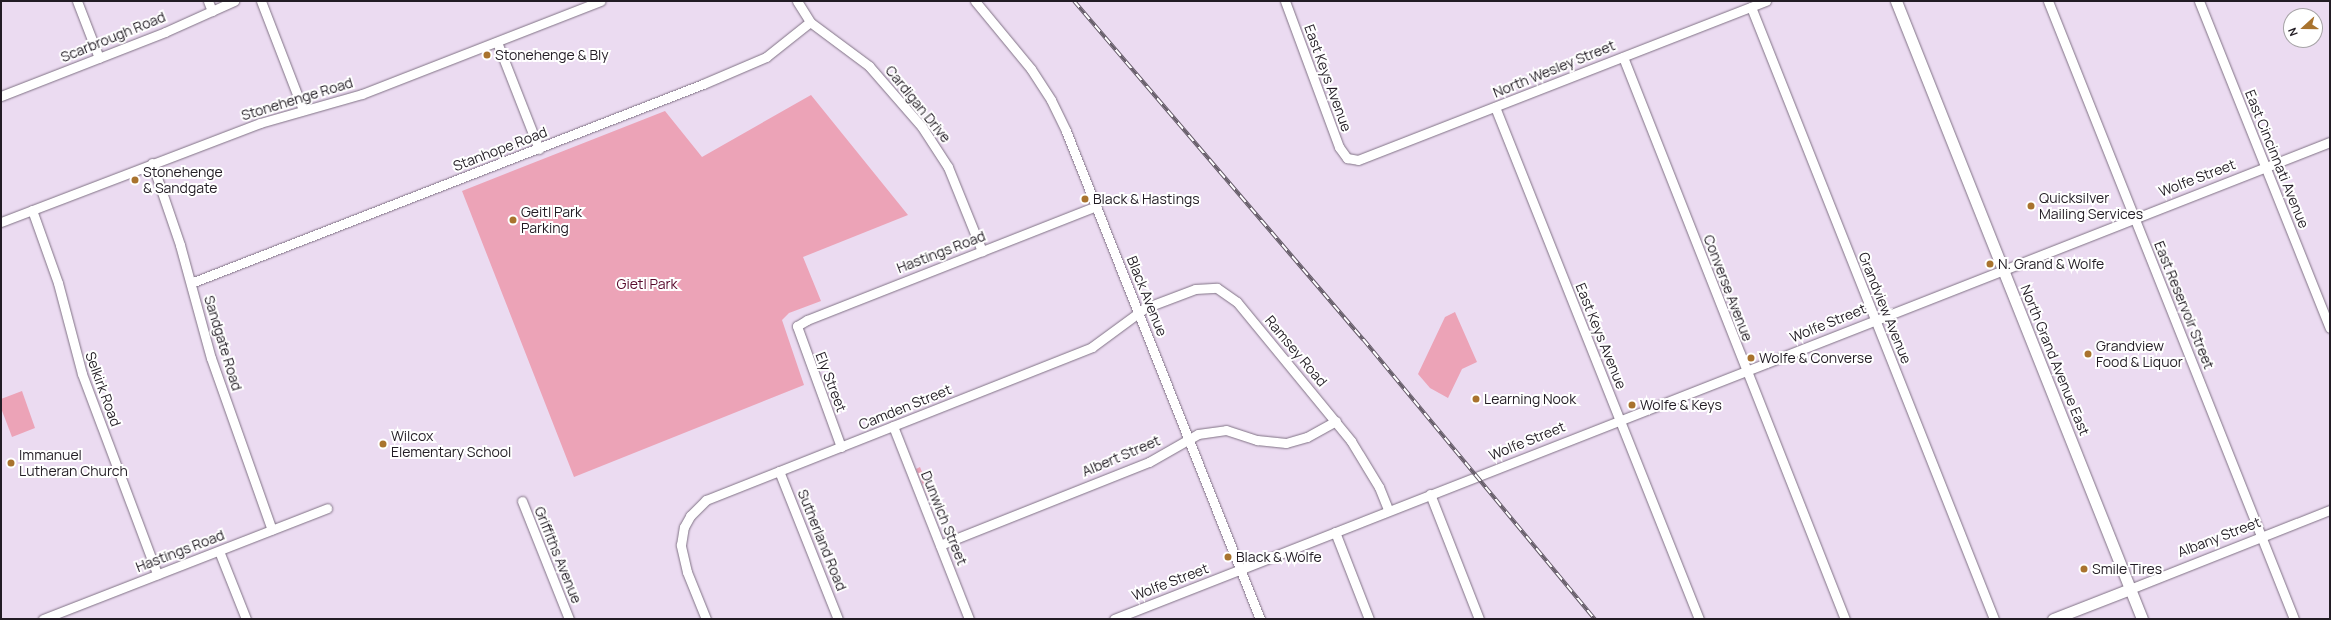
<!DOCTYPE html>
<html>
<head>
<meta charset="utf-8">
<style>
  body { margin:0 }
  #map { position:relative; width:2331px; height:620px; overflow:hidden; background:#ebdbf1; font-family:Manrope,sans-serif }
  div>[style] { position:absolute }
  .green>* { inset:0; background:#eca3b7 }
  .roads { filter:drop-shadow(0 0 1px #807285) drop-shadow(0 0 1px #807285) }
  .minor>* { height:9px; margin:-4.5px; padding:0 4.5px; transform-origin:4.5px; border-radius:4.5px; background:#fff }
  .tertiary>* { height:11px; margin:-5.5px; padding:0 5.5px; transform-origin:5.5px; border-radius:5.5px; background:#fff }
  .rail>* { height:4px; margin-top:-2px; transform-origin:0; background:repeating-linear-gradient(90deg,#fff 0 8px,#645b67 0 16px); box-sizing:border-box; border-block:1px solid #645b67 }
  .dots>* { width:11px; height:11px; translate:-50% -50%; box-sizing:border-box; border:2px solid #fff; border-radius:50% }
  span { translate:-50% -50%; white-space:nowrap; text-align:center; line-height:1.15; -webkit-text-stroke:4px #fff; paint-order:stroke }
  .street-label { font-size:14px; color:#221c24 }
  .poi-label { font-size:14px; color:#221c24 }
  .left { translate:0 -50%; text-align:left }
  .park-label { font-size:14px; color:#590a2c }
  .frame { position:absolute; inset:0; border:2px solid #221c24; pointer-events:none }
  .north { position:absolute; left:2283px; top:8px; width:40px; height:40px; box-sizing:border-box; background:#fff; border:1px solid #a7a4a7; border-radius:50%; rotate:249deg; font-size:11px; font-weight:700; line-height:16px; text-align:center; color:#221c24 }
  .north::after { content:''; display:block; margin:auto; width:14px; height:18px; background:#a9732e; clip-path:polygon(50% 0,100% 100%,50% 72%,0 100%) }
</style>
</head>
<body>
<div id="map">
  <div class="green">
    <div style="clip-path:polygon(811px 95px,908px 215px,803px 257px,821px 301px,789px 313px,782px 320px,804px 385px,574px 477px,462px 191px,665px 111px,702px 157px)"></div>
    <div style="clip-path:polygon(1455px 312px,1477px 362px,1462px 369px,1448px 398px,1430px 388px,1418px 374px,1445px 317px)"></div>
    <div style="clip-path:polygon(22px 391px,35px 428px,12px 437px,1px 408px,1px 399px)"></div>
    <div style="clip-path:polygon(920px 467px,932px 498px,929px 499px,916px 469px)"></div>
  </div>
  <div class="roads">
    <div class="minor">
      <div style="left:77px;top:1px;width:61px;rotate:68.9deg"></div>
      <div style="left:208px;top:1px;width:11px;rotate:68deg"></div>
      <div style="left:261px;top:1px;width:117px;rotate:68.9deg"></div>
      <div style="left:797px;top:1px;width:25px;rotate:58deg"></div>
      <div style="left:810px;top:22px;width:74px;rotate:36.7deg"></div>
      <div style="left:869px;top:66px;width:81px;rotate:49deg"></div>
      <div style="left:922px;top:127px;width:48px;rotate:57deg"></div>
      <div style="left:948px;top:167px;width:91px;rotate:68deg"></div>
      <div style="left:975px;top:1px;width:88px;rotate:50.5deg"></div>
      <div style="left:1031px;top:69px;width:37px;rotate:57deg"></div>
      <div style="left:1051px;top:100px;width:34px;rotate:64deg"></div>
      <div style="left:1066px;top:131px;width:525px;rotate:68.32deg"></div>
      <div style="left:1285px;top:1px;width:156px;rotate:69.7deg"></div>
      <div style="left:1339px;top:147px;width:14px;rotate:54deg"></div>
      <div style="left:1347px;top:158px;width:11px;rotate:10deg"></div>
      <div style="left:1358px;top:160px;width:438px;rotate:-21.3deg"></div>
      <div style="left:2048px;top:1px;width:665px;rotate:68.29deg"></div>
      <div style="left:2199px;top:1px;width:352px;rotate:68.2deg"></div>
      <div style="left:1751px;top:7px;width:658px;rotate:68.34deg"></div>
      <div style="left:497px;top:42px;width:115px;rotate:68.6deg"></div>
      <div style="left:1623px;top:57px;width:604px;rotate:68.45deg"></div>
      <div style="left:1px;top:96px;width:176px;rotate:-21.3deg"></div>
      <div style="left:165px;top:32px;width:76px;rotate:-24.2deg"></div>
      <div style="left:1495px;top:107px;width:551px;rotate:68.28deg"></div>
      <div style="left:152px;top:163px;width:87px;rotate:71.1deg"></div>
      <div style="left:180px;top:245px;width:117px;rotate:74.7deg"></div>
      <div style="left:211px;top:358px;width:182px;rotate:70.5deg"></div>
      <div style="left:32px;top:210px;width:77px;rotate:70.4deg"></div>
      <div style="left:58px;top:283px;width:94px;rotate:75.2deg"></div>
      <div style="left:82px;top:374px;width:214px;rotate:69.4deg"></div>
      <div style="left:1px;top:222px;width:277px;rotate:-20.9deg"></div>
      <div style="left:260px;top:123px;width:106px;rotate:-15.9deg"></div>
      <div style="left:362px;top:94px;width:256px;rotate:-21.3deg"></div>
      <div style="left:191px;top:283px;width:549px;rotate:-21.24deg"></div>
      <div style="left:703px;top:84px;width:69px;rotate:-23.2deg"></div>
      <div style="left:766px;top:57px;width:56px;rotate:-38.5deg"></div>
      <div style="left:893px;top:426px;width:207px;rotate:68.5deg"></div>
      <div style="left:841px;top:447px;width:129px;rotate:-110deg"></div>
      <div style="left:797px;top:326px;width:12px;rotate:-31deg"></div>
      <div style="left:807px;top:320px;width:311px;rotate:-21.5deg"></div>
      <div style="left:779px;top:471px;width:159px;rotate:68.3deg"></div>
      <div style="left:1430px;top:494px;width:134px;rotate:68.6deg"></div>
      <div style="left:522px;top:501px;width:127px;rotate:68.3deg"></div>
      <div style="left:1335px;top:532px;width:93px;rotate:68.7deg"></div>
      <div style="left:940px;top:545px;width:225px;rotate:-21.7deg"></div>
      <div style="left:1149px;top:462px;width:56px;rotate:-29.7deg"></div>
      <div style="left:1198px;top:434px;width:28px;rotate:-8deg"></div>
      <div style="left:1226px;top:430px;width:33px;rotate:18deg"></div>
      <div style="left:1257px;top:440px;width:29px;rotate:6deg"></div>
      <div style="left:1286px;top:443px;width:22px;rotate:-16deg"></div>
      <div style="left:1307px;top:437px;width:33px;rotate:-29deg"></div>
      <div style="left:219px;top:551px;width:73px;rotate:68.3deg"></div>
      <div style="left:2130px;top:589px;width:215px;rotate:-21.6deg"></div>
      <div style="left:43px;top:619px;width:305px;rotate:-21.3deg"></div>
      <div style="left:706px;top:619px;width:51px;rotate:-112deg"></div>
      <div style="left:687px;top:572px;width:28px;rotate:-103deg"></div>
      <div style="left:681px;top:545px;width:18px;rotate:-81deg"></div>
      <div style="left:684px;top:527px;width:13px;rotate:-61deg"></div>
      <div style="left:690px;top:516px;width:23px;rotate:-45deg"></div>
      <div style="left:706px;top:500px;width:415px;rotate:-21.6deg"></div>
      <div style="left:1092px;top:347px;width:66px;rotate:-36.3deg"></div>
      <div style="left:1145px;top:308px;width:53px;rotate:-20.8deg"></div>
      <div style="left:1195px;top:289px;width:22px;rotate:-3deg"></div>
      <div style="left:1217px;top:288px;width:24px;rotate:35deg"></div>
      <div style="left:1237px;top:302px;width:180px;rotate:50.6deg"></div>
      <div style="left:1351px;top:441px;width:54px;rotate:58.7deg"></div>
      <div style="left:1379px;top:487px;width:24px;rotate:68deg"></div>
      <div style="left:1114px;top:619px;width:1306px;rotate:-21.42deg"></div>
    </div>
    <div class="tertiary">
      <div style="left:1896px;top:1px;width:665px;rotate:68.29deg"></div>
      <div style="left:2053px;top:619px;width:83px;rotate:-21.3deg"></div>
    </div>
  </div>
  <div class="rail">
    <div style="left:1074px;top:1px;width:445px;rotate:49.5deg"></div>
    <div style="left:1363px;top:339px;width:364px;rotate:50.4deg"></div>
  </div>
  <div class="dots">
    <div style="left:487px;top:55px;background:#a9732e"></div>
    <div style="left:135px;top:180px;background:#a9732e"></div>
    <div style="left:1085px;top:199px;background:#a9732e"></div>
    <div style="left:2031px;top:206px;background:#a9732e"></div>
    <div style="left:513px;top:220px;background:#a9732e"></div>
    <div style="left:1990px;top:264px;background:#a9732e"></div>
    <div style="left:2088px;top:354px;background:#a9732e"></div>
    <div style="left:1751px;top:358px;background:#a9732e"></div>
    <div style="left:1476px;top:399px;background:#a9732e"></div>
    <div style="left:1632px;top:405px;background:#a9732e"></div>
    <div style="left:383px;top:444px;background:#a9732e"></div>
    <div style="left:11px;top:463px;background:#a9732e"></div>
    <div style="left:1228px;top:557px;background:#a9732e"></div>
    <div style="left:2084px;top:569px;background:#a9732e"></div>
  </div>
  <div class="street-label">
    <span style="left:113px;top:37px;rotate:-22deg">Scarbrough Road</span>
    <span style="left:1554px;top:69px;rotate:-22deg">North Wesley Street</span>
    <span style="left:1328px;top:78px;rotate:70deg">East Keys Avenue</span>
    <span style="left:297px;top:99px;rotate:-17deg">Stonehenge Road</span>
    <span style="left:918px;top:104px;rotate:51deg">Cardigan Drive</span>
    <span style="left:500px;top:149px;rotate:-21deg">Stanhope Road</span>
    <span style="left:2277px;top:159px;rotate:68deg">East Cincinnati Avenue</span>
    <span style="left:2197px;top:178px;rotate:-21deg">Wolfe Street</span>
    <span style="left:941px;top:252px;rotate:-21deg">Hastings Road</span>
    <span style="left:1728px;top:288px;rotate:69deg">Converse Avenue</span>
    <span style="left:1147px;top:296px;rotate:68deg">Black Avenue</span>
    <span style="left:2184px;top:305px;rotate:68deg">East Reservoir Street</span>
    <span style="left:1885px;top:308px;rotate:68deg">Grandview Avenue</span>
    <span style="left:1828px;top:323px;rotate:-22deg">Wolfe Street</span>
    <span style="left:1601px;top:336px;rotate:68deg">East Keys Avenue</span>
    <span style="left:223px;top:343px;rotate:73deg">Sandgate Road</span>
    <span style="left:1296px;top:351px;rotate:50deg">Ramsey Road</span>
    <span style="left:2055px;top:360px;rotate:68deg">North Grand Avenue East</span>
    <span style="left:831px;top:382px;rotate:69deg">Ely Street</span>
    <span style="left:103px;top:389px;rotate:70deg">Selkirk Road</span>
    <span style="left:905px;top:407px;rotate:-22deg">Camden Street</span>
    <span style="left:1527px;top:441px;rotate:-22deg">Wolfe Street</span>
    <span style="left:1121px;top:456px;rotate:-23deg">Albert Street</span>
    <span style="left:944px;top:518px;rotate:68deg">Dunwich Street</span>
    <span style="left:2219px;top:537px;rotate:-21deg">Albany Street</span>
    <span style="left:822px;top:540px;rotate:68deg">Sutherland Road</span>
    <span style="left:180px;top:551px;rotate:-21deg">Hastings Road</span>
    <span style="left:558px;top:555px;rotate:68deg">Griffiths Avenue</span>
    <span style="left:1170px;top:582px;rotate:-21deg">Wolfe Street</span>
  </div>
  <div class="poi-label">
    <span class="left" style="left:495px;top:55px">Stonehenge &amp; Bly</span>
    <span class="left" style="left:143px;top:180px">Stonehenge<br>&amp; Sandgate</span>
    <span class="left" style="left:2039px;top:206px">Quicksilver<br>Mailing Services</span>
    <span class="left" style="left:1093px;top:199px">Black &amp; Hastings</span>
    <span class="left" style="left:521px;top:220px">Geitl Park<br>Parking</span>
    <span class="left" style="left:1998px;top:264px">N. Grand &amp; Wolfe</span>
    <span class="left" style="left:2096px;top:354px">Grandview<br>Food &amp; Liquor</span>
    <span class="left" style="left:1759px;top:358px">Wolfe &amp; Converse</span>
    <span class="left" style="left:1484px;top:399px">Learning Nook</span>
    <span class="left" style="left:1640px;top:405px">Wolfe &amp; Keys</span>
    <span class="left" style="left:391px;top:444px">Wilcox<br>Elementary School</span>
    <span class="left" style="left:19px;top:463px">Immanuel<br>Lutheran Church</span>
    <span class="left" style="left:1236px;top:557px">Black &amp; Wolfe</span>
    <span class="left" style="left:2092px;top:569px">Smile Tires</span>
  </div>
  <div class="park-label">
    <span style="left:647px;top:284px">Gietl Park</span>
  </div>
  <div class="frame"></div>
  <div class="north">N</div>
</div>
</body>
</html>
